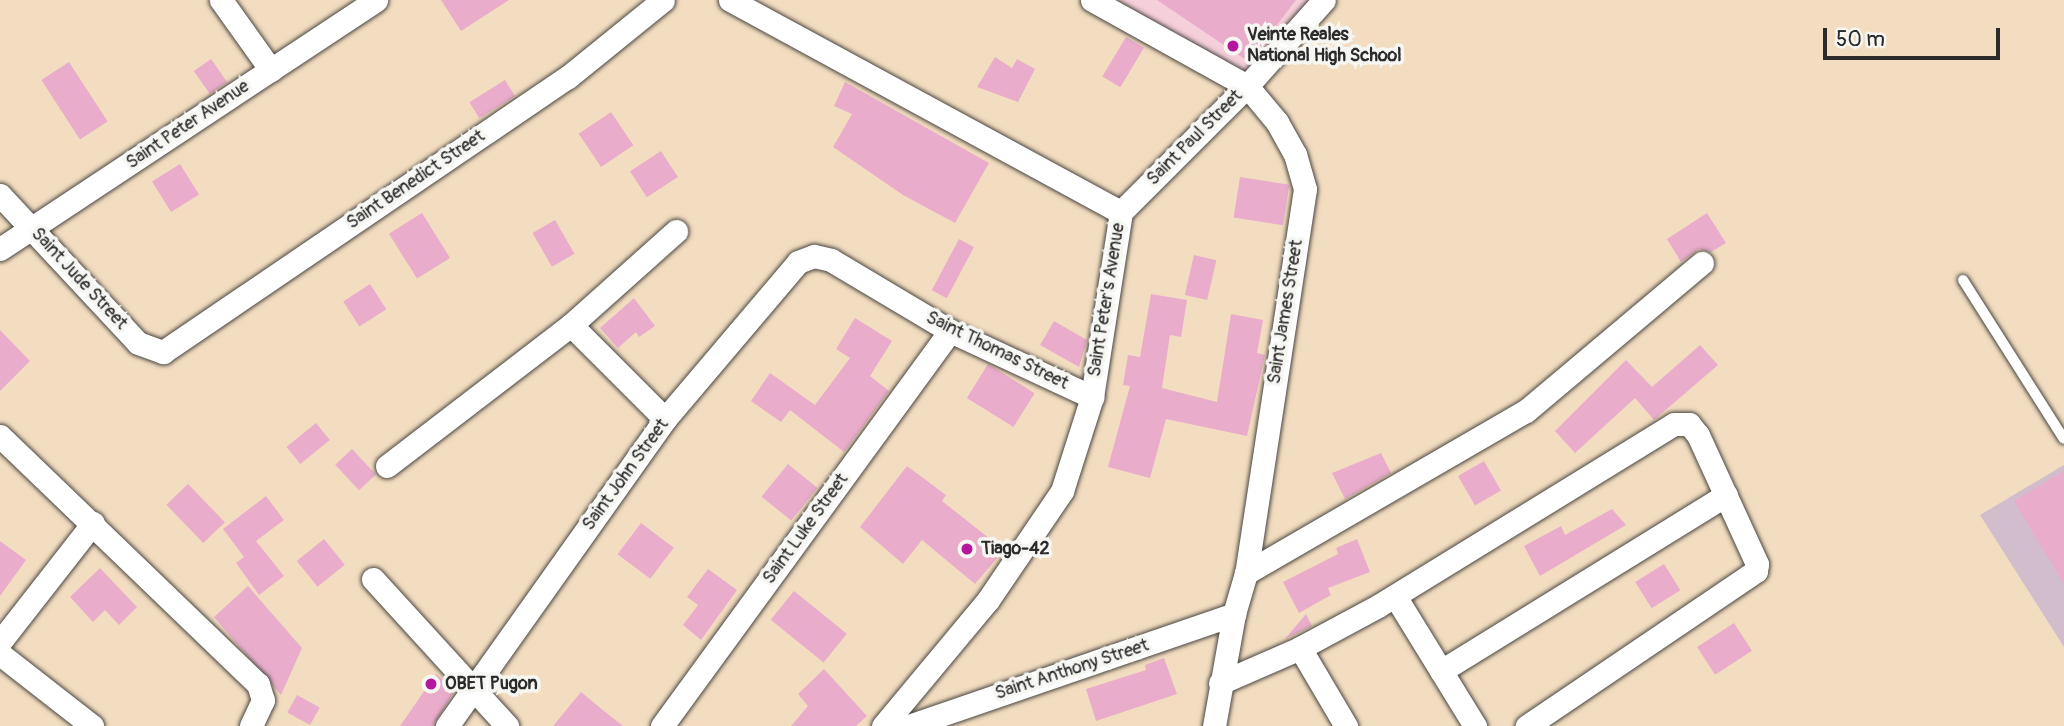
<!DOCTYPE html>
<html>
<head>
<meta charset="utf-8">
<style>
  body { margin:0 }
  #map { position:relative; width:2064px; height:726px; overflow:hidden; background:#f3ddc0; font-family:Pangolin,sans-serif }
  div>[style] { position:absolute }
  .built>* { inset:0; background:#f5cfda }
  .industrial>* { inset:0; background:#d1bdcb }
  .building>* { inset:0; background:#e9adcb; transform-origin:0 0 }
  .roads { filter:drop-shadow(0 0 2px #494641) drop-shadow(0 0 2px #494641) }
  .lane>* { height:10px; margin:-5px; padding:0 5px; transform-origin:5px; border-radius:5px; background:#fff }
  .street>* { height:23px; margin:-11.5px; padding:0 11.5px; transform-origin:11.5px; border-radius:11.5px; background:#fff }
  .dots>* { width:19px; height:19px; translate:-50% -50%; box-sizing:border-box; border:4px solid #f6f6f2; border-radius:50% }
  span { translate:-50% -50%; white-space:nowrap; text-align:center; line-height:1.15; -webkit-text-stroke:7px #f6f6f2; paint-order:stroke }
  .poi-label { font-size:18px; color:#2b2b2b; font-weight:700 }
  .left { translate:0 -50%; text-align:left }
  .street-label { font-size:18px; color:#2b2b2b }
  .scale { position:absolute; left:1823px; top:28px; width:177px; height:32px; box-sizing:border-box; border:4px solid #2b2b2b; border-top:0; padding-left:9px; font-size:21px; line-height:24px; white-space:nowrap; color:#2b2b2b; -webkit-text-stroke:5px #f6f6f2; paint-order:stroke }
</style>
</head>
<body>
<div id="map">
  <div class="built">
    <div style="clip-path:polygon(1119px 0,1312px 0,1245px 80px)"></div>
  </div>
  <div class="industrial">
    <div style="clip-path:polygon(2064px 465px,2064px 647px,1980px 515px)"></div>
  </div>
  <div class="building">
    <div style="clip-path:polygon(441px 0,509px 0,461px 31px)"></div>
    <div style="clip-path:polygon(1157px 0,1296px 0,1249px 62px)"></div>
    <div style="left:1126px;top:37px;width:21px;height:46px;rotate:31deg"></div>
    <div style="clip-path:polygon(995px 57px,1012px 68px,1017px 59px,1035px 69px,1018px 102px,977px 87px)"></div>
    <div style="left:211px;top:59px;width:28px;height:21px;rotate:55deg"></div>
    <div style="left:69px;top:62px;width:71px;height:33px;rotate:57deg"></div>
    <div style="left:505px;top:80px;width:19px;height:42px;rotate:58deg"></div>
    <div style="clip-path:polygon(845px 82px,989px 163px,955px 223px,903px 195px,833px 147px,852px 114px,834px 106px)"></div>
    <div style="left:611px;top:112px;width:40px;height:39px;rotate:56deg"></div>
    <div style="left:661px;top:151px;width:31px;height:37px;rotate:57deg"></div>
    <div style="left:180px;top:164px;width:36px;height:33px;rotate:58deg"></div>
    <div style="left:1240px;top:177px;width:50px;height:41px;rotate:9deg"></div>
    <div style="left:422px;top:213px;width:53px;height:39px;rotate:58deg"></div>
    <div style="clip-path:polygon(1707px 213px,1726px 243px,1711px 252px,1699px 249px,1681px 262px,1667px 239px)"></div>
    <div style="left:555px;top:220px;width:39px;height:26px;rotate:60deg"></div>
    <div style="left:959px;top:239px;width:17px;height:58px;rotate:28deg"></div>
    <div style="left:1194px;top:255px;width:23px;height:41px;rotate:13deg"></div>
    <div style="left:370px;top:284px;width:30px;height:32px;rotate:57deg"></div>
    <div style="clip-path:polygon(1151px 294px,1187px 300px,1181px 337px,1170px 335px,1162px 388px,1217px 402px,1231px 314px,1263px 320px,1257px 353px,1265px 355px,1247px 436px,1166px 419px,1150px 478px,1108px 467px,1130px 386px,1123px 385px,1128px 355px,1140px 357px)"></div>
    <div style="clip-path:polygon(634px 298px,655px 326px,639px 337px,636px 332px,618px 348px,600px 328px)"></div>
    <div style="clip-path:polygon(855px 318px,892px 341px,870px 376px,889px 391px,844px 452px,790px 410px,781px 422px,751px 401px,770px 373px,815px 405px,850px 358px,836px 349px)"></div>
    <div style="clip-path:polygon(1054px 321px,1087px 340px,1079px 367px,1040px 345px)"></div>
    <div style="clip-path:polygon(0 330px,30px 361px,0 391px)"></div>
    <div style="clip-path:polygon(1700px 345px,1718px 365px,1654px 420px,1635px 398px,1575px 453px,1555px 431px,1626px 360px,1652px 387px)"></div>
    <div style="left:988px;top:364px;width:55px;height:40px;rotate:32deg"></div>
    <div style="left:316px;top:423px;width:22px;height:38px;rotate:51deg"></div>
    <div style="left:352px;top:449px;width:35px;height:23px;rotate:47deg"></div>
    <div style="clip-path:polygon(1381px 453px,1391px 473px,1345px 499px,1332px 473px)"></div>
    <div style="left:1484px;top:461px;width:34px;height:30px;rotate:60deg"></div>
    <div style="left:788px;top:464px;width:38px;height:42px;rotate:39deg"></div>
    <div style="clip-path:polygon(907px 466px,946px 495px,942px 501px,1004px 550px,975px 584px,922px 540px,903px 564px,860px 527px)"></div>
    <div style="clip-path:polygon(2064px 471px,2064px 584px,2014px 501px)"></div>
    <div style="left:188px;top:484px;width:53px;height:30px;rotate:46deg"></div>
    <div style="clip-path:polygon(266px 496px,284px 520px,256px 541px,284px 576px,259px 595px,236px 563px,244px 557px,223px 529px)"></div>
    <div style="clip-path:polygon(1612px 509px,1626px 525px,1540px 576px,1524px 546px,1561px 526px,1565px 535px)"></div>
    <div style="left:641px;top:523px;width:41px;height:39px;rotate:37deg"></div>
    <div style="left:324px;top:539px;width:33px;height:35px;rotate:51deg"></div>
    <div style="clip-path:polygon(1357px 539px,1370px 572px,1328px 588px,1331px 595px,1299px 613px,1283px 582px,1338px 554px,1336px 548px)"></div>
    <div style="clip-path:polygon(0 541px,26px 560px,0 596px)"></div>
    <div style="left:1664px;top:564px;width:31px;height:34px;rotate:58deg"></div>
    <div style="clip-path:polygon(100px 568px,137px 607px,119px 625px,105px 610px,93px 622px,70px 597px)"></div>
    <div style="clip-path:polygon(708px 569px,737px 590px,701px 640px,683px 625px,698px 605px,687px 597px)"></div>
    <div style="clip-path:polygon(248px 586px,302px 648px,281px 695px,214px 617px)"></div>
    <div style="left:794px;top:591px;width:68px;height:37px;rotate:39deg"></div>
    <div style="clip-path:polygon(1306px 614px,1312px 626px,1285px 639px)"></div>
    <div style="left:1734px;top:623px;width:33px;height:44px;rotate:57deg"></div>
    <div style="clip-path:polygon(1164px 658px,1177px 694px,1096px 721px,1086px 689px,1146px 670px,1145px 665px)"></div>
    <div style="clip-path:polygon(824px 669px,867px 716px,856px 726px,791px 726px,808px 706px,798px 694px)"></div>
    <div style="clip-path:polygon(436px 674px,455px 690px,433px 726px,400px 726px)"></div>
    <div style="clip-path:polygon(581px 692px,604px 711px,623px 726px,553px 726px)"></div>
    <div style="left:297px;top:695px;width:26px;height:20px;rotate:29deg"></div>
  </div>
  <div class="roads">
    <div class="lane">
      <div style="left:1963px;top:280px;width:188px;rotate:57.6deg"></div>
    </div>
    <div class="street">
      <div style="left:221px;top:0;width:86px;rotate:54.5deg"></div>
      <div style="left:730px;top:0;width:445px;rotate:28.5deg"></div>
      <div style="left:1092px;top:0;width:177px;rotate:29deg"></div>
      <div style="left:1247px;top:86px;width:47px;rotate:50.2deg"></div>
      <div style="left:1277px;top:122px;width:37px;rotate:61deg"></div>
      <div style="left:1295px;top:154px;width:36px;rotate:74deg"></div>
      <div style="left:1305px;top:189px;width:389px;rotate:98.7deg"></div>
      <div style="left:1246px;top:573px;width:43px;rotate:106.3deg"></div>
      <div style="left:1234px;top:614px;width:114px;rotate:100.1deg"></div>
      <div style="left:0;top:195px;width:202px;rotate:47deg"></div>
      <div style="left:138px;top:343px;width:27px;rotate:20deg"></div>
      <div style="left:163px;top:352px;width:490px;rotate:-34.2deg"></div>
      <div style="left:568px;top:77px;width:122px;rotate:-39deg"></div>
      <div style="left:1121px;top:212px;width:178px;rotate:-45deg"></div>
      <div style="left:1247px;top:86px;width:115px;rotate:-48.2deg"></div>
      <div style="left:0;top:249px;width:451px;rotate:-33.5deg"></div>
      <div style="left:571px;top:325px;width:133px;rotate:45deg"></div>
      <div style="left:0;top:436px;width:358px;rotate:43.9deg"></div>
      <div style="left:258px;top:684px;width:17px;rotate:73deg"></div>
      <div style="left:263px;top:700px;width:29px;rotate:115deg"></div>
      <div style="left:387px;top:466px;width:232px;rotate:-37.5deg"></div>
      <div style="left:571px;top:325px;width:141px;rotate:-41.8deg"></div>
      <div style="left:1246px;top:573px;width:323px;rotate:-30.1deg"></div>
      <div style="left:1526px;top:411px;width:230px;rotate:-40.1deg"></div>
      <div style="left:373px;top:579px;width:199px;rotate:47.6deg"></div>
      <div style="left:1395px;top:596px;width:153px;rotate:58.4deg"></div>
      <div style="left:0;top:642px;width:151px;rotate:-52deg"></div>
      <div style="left:1300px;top:648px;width:91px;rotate:59.5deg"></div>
      <div style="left:0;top:654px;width:117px;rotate:38deg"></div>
      <div style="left:1441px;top:671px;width:335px;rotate:-31.7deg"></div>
      <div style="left:1220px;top:683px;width:87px;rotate:-23.6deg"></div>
      <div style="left:1300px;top:648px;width:89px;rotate:-28.3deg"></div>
      <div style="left:1378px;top:606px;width:347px;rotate:-31.6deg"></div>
      <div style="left:1674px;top:424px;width:15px"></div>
      <div style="left:1689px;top:424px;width:14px;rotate:51deg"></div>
      <div style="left:1698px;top:435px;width:142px;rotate:65.4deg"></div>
      <div style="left:1757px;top:564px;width:7px;rotate:98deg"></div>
      <div style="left:1756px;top:571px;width:277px;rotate:145.9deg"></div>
      <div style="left:447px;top:726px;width:377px;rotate:-54.6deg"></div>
      <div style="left:665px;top:419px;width:206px;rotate:-49.7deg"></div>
      <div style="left:798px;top:262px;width:17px;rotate:-21deg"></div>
      <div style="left:814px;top:256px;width:17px;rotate:13deg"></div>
      <div style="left:831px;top:260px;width:139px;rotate:30.8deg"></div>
      <div style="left:950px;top:331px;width:157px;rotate:24.9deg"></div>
      <div style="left:662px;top:726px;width:489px;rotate:-53.9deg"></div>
      <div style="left:883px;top:726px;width:164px;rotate:-50.2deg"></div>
      <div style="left:988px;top:600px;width:132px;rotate:-55.8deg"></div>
      <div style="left:1062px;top:491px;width:99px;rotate:-72.3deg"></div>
      <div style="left:1092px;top:397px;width:187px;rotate:-81.1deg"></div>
      <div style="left:909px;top:726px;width:344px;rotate:-19deg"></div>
    </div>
  </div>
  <div class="dots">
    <div style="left:1233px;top:46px;background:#b5179e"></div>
    <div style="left:967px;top:549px;background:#b5179e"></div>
    <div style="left:431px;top:684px;background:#b5179e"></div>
  </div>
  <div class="poi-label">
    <span class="left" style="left:1247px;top:46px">Veinte Reales<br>National High School</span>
    <span class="left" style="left:981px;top:549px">Tiago-42</span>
    <span class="left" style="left:445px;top:684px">OBET Pugon</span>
  </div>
  <div class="street-label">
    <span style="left:188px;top:125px;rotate:-34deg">Saint Peter Avenue</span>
    <span style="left:1195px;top:138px;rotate:-45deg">Saint Paul Street</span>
    <span style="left:416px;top:180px;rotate:-34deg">Saint Benedict Street</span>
    <span style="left:79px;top:279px;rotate:47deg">Saint Jude Street</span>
    <span style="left:1107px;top:300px;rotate:-81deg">Saint Peter's Avenue</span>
    <span style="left:1286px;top:312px;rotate:-81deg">Saint James Street</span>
    <span style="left:997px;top:351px;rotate:26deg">Saint Thomas Street</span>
    <span style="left:626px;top:475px;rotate:-54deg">Saint John Street</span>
    <span style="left:806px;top:529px;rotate:-54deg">Saint Luke Street</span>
    <span style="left:1072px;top:670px;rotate:-18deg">Saint Anthony Street</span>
  </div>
  <div class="scale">50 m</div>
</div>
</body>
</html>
